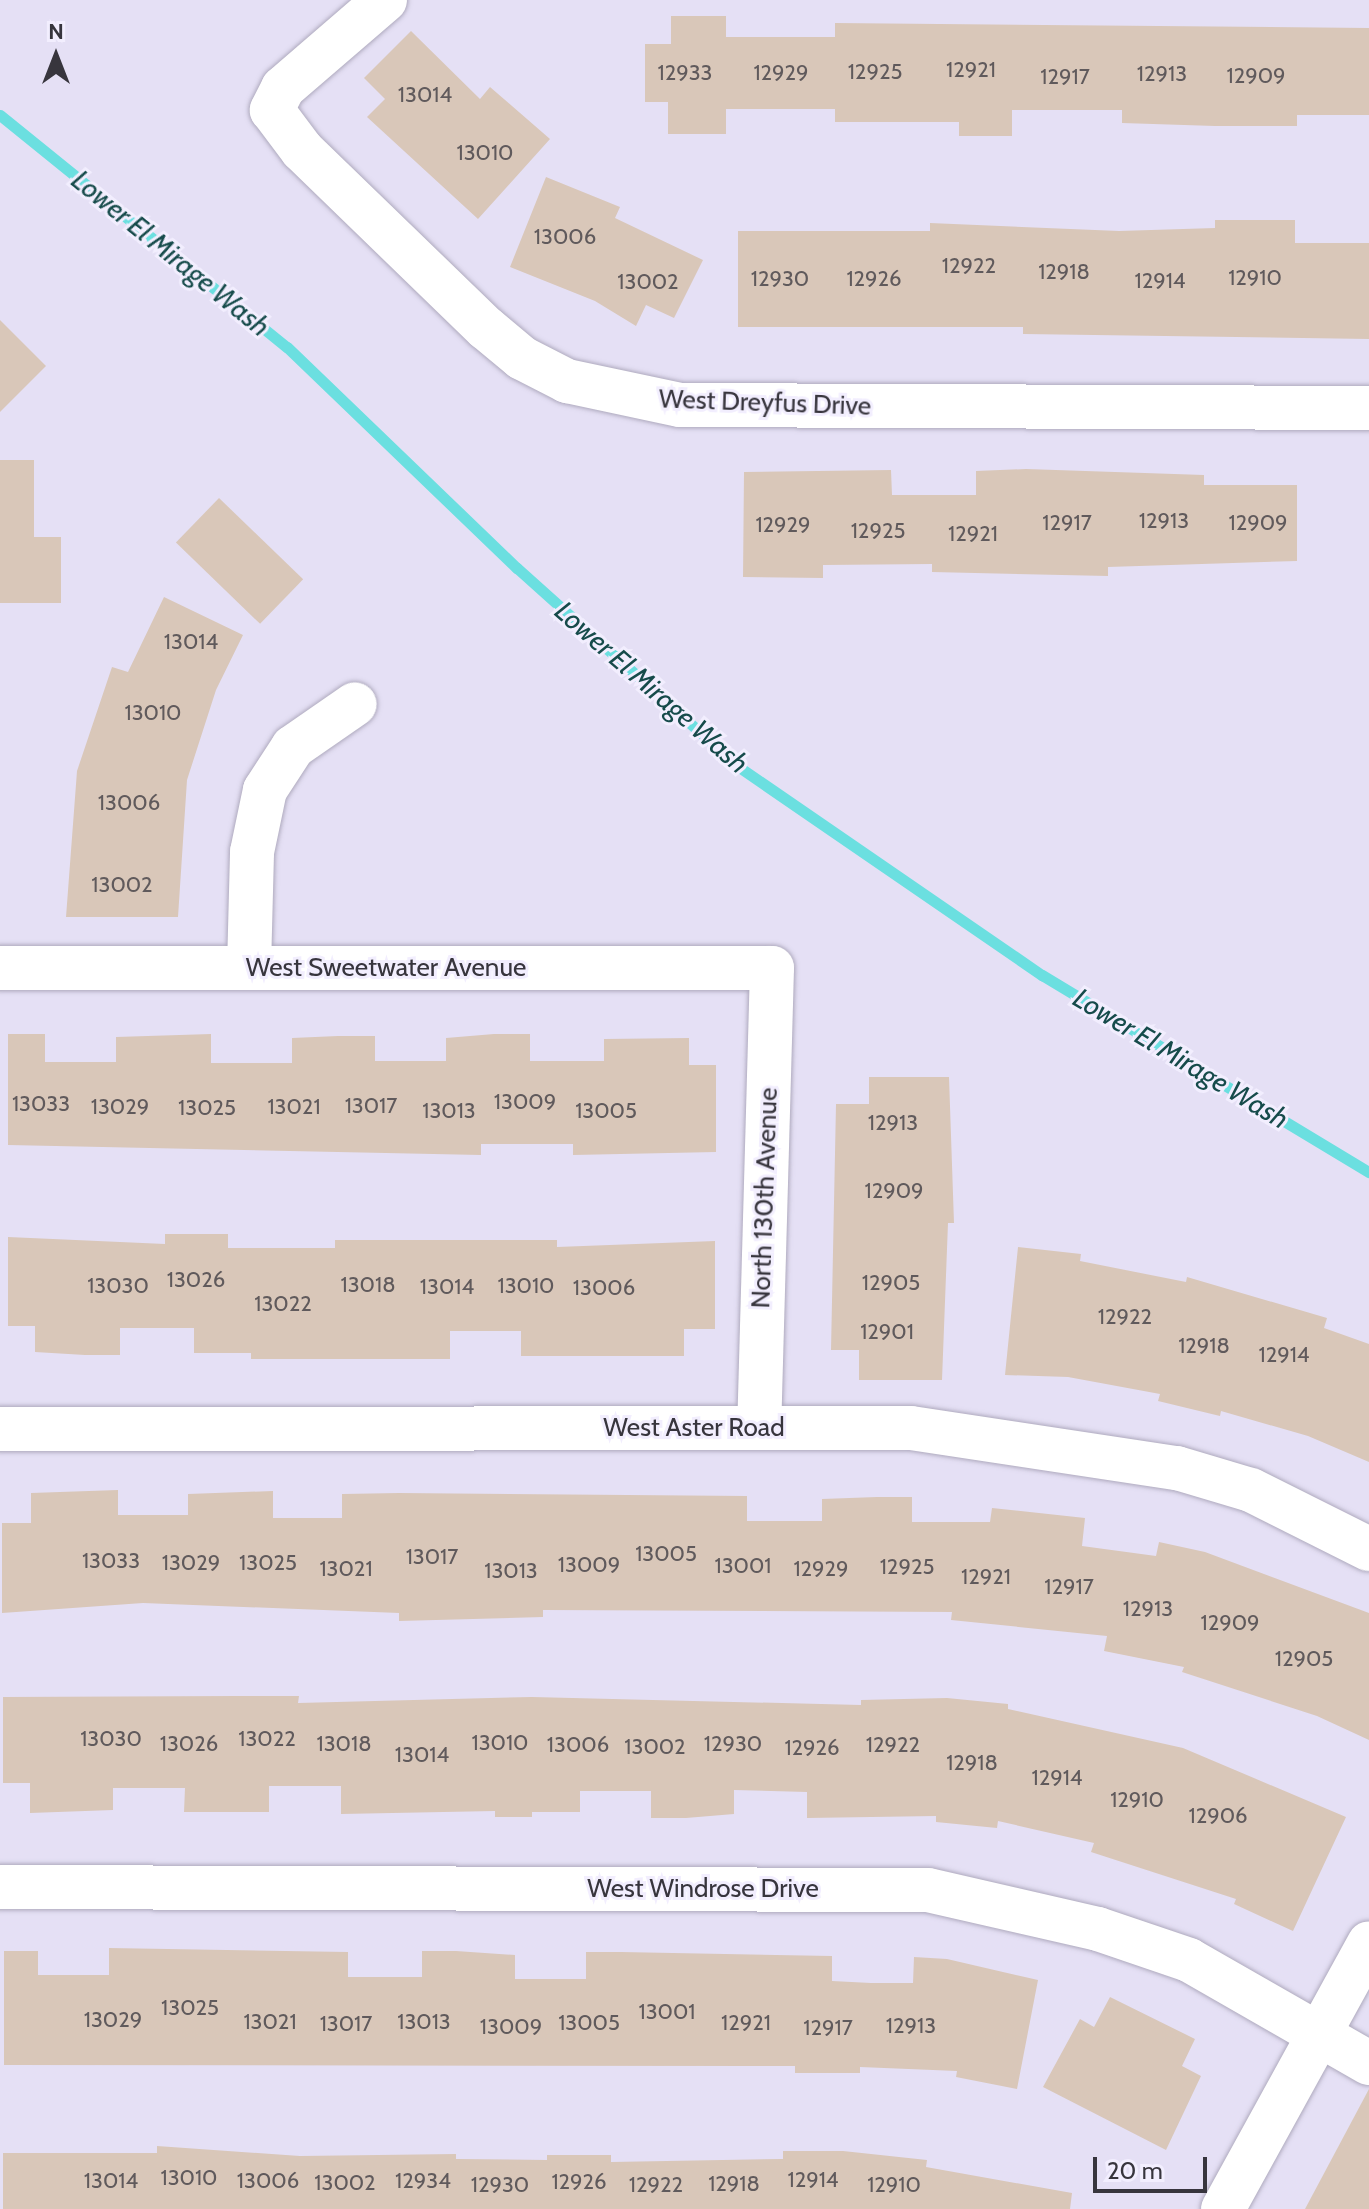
<!DOCTYPE html>
<html>
<head>
<meta charset="utf-8">
<style>
  body { margin:0 }
  #map { position:relative; width:1369px; height:2209px; overflow:hidden; background:#e5e0f5; font-family:Cabin,sans-serif }
  div>[style] { position:absolute }
  .stream>* { height:11px; margin:-5.5px; padding:0 5.5px; transform-origin:5.5px; border-radius:5.5px; background:#6bdfe0 }
  .building>* { inset:0; background:#d9c7b9; transform-origin:0 0 }
  .roads { filter:drop-shadow(0 0 2px #afaabe) drop-shadow(0 0 2px #afaabe) }
  .minor>* { height:44px; margin:-22px; padding:0 22px; transform-origin:22px; border-radius:22px; background:#fff }
  span { translate:-50% -50%; white-space:nowrap; text-align:center; line-height:1.15; -webkit-text-stroke:6px #f2eefe; paint-order:stroke }
  .number-label { font-size:22px; color:#605a5c }
  .number-label span { -webkit-text-stroke-width:0 }
  .street-label { font-size:26px; color:#37353d }
  .water-label { font-size:28px; color:#164b4b; font-style:italic }
  .north { position:absolute; left:16px; top:16px; width:80px; height:80px; -webkit-text-stroke:6px #f2eefe; paint-order:stroke; rotate:0deg; font-size:22px; font-weight:700; line-height:32px; text-align:center; color:#37353d }
  .north::after { content:''; display:block; margin:auto; width:28px; height:36px; background:#37353d; clip-path:polygon(50% 0,100% 100%,50% 72%,0 100%) }
  .scale { position:absolute; left:1093px; top:2157px; width:114px; height:36px; box-sizing:border-box; border:4px solid #37353d; border-top:0; padding-left:10px; font-size:24px; line-height:28px; white-space:nowrap; color:#37353d; -webkit-text-stroke:6px #f2eefe; paint-order:stroke }
</style>
</head>
<body>
<div id="map">
  <div class="stream">
    <div style="left:0;top:115px;width:369px;rotate:39deg"></div>
    <div style="left:287px;top:347px;width:319px;rotate:43.9deg"></div>
    <div style="left:517px;top:568px;width:298px;rotate:41.9deg"></div>
    <div style="left:739px;top:767px;width:368px;rotate:34.5deg"></div>
    <div style="left:1042px;top:975px;width:382px;rotate:31.1deg"></div>
  </div>
  <div class="building">
    <div style="clip-path:polygon(671px 16px,726px 16px,726px 37px,835px 37px,835px 23px,1369px 28px,1369px 115px,1297px 115px,1297px 126px,1215px 126px,1122px 123px,1122px 110px,1012px 110px,1012px 136px,959px 136px,959px 122px,835px 122px,835px 109px,726px 109px,726px 134px,668px 134px,668px 102px,645px 102px,645px 44px,671px 44px)"></div>
    <div style="clip-path:polygon(411px 31px,480px 99px,490px 87px,550px 139px,478px 219px,367px 117px,385px 99px,364px 78px)"></div>
    <div style="clip-path:polygon(546px 177px,620px 207px,615px 218px,703px 260px,674px 318px,646px 305px,636px 326px,595px 301px,510px 267px)"></div>
    <div style="clip-path:polygon(1215px 220px,1295px 220px,1295px 243px,1369px 243px,1369px 339px,1023px 334px,1023px 327px,738px 327px,738px 231px,930px 231px,930px 223px,1119px 231px,1215px 228px)"></div>
    <div style="clip-path:polygon(0 320px,46px 366px,0 412px)"></div>
    <div style="clip-path:polygon(0 460px,34px 460px,34px 537px,61px 537px,61px 603px,0 603px)"></div>
    <div style="clip-path:polygon(1026px 469px,1204px 475px,1204px 485px,1297px 485px,1297px 561px,1108px 567px,1108px 576px,932px 572px,932px 564px,823px 565px,823px 578px,743px 577px,744px 472px,891px 470px,892px 495px,976px 495px,976px 471px)"></div>
    <div style="left:219px;top:498px;width:117px;height:62px;rotate:44deg"></div>
    <div style="clip-path:polygon(164px 597px,243px 635px,216px 690px,187px 780px,178px 917px,66px 917px,77px 771px,112px 667px,128px 672px)"></div>
    <div style="clip-path:polygon(8px 1034px,45px 1034px,45px 1062px,116px 1062px,116px 1037px,211px 1034px,211px 1063px,292px 1063px,292px 1038px,338px 1036px,375px 1036px,375px 1061px,446px 1061px,446px 1038px,494px 1034px,530px 1034px,530px 1061px,604px 1061px,604px 1039px,689px 1038px,689px 1065px,716px 1065px,716px 1152px,573px 1155px,573px 1144px,481px 1144px,481px 1155px,8px 1145px)"></div>
    <div style="clip-path:polygon(869px 1077px,949px 1077px,954px 1223px,948px 1223px,942px 1380px,859px 1380px,859px 1350px,831px 1350px,836px 1104px,869px 1104px)"></div>
    <div style="clip-path:polygon(165px 1234px,228px 1234px,228px 1248px,335px 1248px,335px 1240px,557px 1240px,557px 1247px,715px 1241px,715px 1329px,684px 1329px,684px 1356px,521px 1356px,521px 1331px,450px 1331px,450px 1359px,251px 1359px,251px 1353px,194px 1353px,194px 1328px,120px 1328px,120px 1355px,85px 1355px,35px 1352px,35px 1326px,8px 1326px,8px 1237px,165px 1244px)"></div>
    <div style="clip-path:polygon(1018px 1247px,1081px 1254px,1080px 1261px,1186px 1282px,1187px 1277px,1327px 1318px,1324px 1328px,1369px 1344px,1369px 1462px,1308px 1436px,1221px 1411px,1220px 1416px,1158px 1401px,1160px 1394px,1068px 1377px,1005px 1375px)"></div>
    <div style="clip-path:polygon(118px 1490px,118px 1515px,188px 1515px,188px 1494px,273px 1491px,273px 1518px,342px 1518px,342px 1494px,399px 1493px,747px 1496px,747px 1521px,822px 1521px,822px 1499px,877px 1497px,912px 1497px,912px 1522px,990px 1522px,992px 1508px,1085px 1518px,1082px 1546px,1156px 1556px,1159px 1542px,1205px 1552px,1369px 1613px,1369px 1740px,1317px 1716px,1182px 1672px,1184px 1667px,1104px 1651px,1107px 1636px,951px 1620px,952px 1612px,543px 1610px,543px 1617px,399px 1621px,399px 1613px,143px 1603px,2px 1613px,2px 1523px,31px 1523px,31px 1493px)"></div>
    <div style="clip-path:polygon(236px 1696px,299px 1696px,298px 1703px,532px 1697px,861px 1705px,861px 1700px,947px 1698px,1008px 1704px,1008px 1709px,1183px 1748px,1346px 1817px,1293px 1931px,1234px 1904px,1236px 1899px,1091px 1852px,1094px 1843px,998px 1821px,997px 1828px,936px 1822px,936px 1816px,807px 1818px,807px 1792px,734px 1790px,734px 1814px,686px 1818px,651px 1818px,651px 1791px,580px 1791px,580px 1812px,532px 1812px,532px 1817px,495px 1817px,495px 1811px,341px 1814px,341px 1786px,269px 1786px,269px 1812px,184px 1812px,185px 1788px,113px 1788px,113px 1810px,30px 1813px,30px 1783px,3px 1783px,3px 1697px)"></div>
    <div style="clip-path:polygon(109px 1948px,348px 1952px,348px 1977px,422px 1977px,422px 1951px,456px 1951px,515px 1955px,515px 1979px,586px 1979px,586px 1952px,621px 1952px,832px 1956px,832px 1981px,871px 1983px,913px 1983px,914px 1957px,947px 1959px,1038px 1980px,1017px 2089px,956px 2077px,957px 2071px,860px 2067px,860px 2073px,795px 2073px,795px 2066px,4px 2065px,4px 1951px,38px 1951px,38px 1975px,109px 1975px)"></div>
    <div style="clip-path:polygon(1110px 1997px,1195px 2039px,1182px 2066px,1201px 2076px,1166px 2150px,1043px 2087px,1080px 2019px,1094px 2027px)"></div>
    <div style="clip-path:polygon(1369px 2089px,1369px 2209px,1305px 2209px)"></div>
    <div style="clip-path:polygon(157px 2146px,300px 2156px,456px 2154px,456px 2159px,547px 2160px,547px 2155px,611px 2155px,611px 2162px,783px 2159px,783px 2151px,843px 2151px,927px 2160px,926px 2167px,1072px 2193px,1070px 2209px,3px 2209px,3px 2153px,157px 2153px)"></div>
  </div>
  <div class="roads">
    <div class="minor">
      <div style="left:385px;top:0;width:135px;rotate:139.2deg"></div>
      <div style="left:283px;top:88px;width:25px;rotate:117deg"></div>
      <div style="left:272px;top:110px;width:50px;rotate:53.1deg"></div>
      <div style="left:302px;top:150px;width:256px;rotate:44.1deg"></div>
      <div style="left:486px;top:328px;width:47px;rotate:39.8deg"></div>
      <div style="left:522px;top:358px;width:51px;rotate:27.1deg"></div>
      <div style="left:567px;top:381px;width:116px;rotate:12deg"></div>
      <div style="left:680px;top:405px;width:689px;rotate:0.25deg"></div>
      <div style="left:0;top:968px;width:772px"></div>
      <div style="left:772px;top:968px;width:460px;rotate:91.6deg"></div>
      <div style="left:249px;top:968px;width:116px;rotate:-88.5deg"></div>
      <div style="left:252px;top:852px;width:63px;rotate:-78.2deg"></div>
      <div style="left:265px;top:790px;width:51px;rotate:-56.9deg"></div>
      <div style="left:293px;top:747px;width:75px;rotate:-34.7deg"></div>
      <div style="left:0;top:1429px;width:911px;rotate:-0.06deg"></div>
      <div style="left:911px;top:1428px;width:269px;rotate:8.6deg"></div>
      <div style="left:1177px;top:1468px;width:77px;rotate:16.6deg"></div>
      <div style="left:1251px;top:1490px;width:132px;rotate:26.6deg"></div>
      <div style="left:0;top:1887px;width:928px;rotate:0.19deg"></div>
      <div style="left:928px;top:1890px;width:174px;rotate:12.9deg"></div>
      <div style="left:1098px;top:1929px;width:96px;rotate:18.8deg"></div>
      <div style="left:1189px;top:1960px;width:207px;rotate:29.8deg"></div>
      <div style="left:1223px;top:2209px;width:303px;rotate:-61.2deg"></div>
    </div>
  </div>
  <div class="number-label">
    <span style="left:971px;top:70px">12921</span>
    <span style="left:875px;top:72px">12925</span>
    <span style="left:685px;top:73px">12933</span>
    <span style="left:781px;top:73px">12929</span>
    <span style="left:1162px;top:74px">12913</span>
    <span style="left:1256px;top:76px">12909</span>
    <span style="left:1065px;top:77px">12917</span>
    <span style="left:425px;top:95px">13014</span>
    <span style="left:485px;top:153px">13010</span>
    <span style="left:565px;top:237px">13006</span>
    <span style="left:969px;top:266px">12922</span>
    <span style="left:1064px;top:272px">12918</span>
    <span style="left:1255px;top:278px">12910</span>
    <span style="left:780px;top:279px">12930</span>
    <span style="left:874px;top:279px">12926</span>
    <span style="left:1160px;top:281px">12914</span>
    <span style="left:648px;top:282px">13002</span>
    <span style="left:1164px;top:521px">12913</span>
    <span style="left:1067px;top:523px">12917</span>
    <span style="left:1258px;top:523px">12909</span>
    <span style="left:783px;top:525px">12929</span>
    <span style="left:878px;top:531px">12925</span>
    <span style="left:973px;top:534px">12921</span>
    <span style="left:191px;top:642px">13014</span>
    <span style="left:153px;top:713px">13010</span>
    <span style="left:129px;top:803px">13006</span>
    <span style="left:122px;top:885px">13002</span>
    <span style="left:525px;top:1102px">13009</span>
    <span style="left:41px;top:1104px">13033</span>
    <span style="left:371px;top:1106px">13017</span>
    <span style="left:120px;top:1107px">13029</span>
    <span style="left:294px;top:1107px">13021</span>
    <span style="left:207px;top:1108px">13025</span>
    <span style="left:449px;top:1111px">13013</span>
    <span style="left:606px;top:1111px">13005</span>
    <span style="left:893px;top:1123px">12913</span>
    <span style="left:894px;top:1191px">12909</span>
    <span style="left:196px;top:1280px">13026</span>
    <span style="left:891px;top:1283px">12905</span>
    <span style="left:368px;top:1285px">13018</span>
    <span style="left:118px;top:1286px">13030</span>
    <span style="left:526px;top:1286px">13010</span>
    <span style="left:447px;top:1287px">13014</span>
    <span style="left:604px;top:1288px">13006</span>
    <span style="left:283px;top:1304px">13022</span>
    <span style="left:1125px;top:1317px">12922</span>
    <span style="left:887px;top:1332px">12901</span>
    <span style="left:1204px;top:1346px">12918</span>
    <span style="left:1284px;top:1355px">12914</span>
    <span style="left:666px;top:1554px">13005</span>
    <span style="left:432px;top:1557px">13017</span>
    <span style="left:111px;top:1561px">13033</span>
    <span style="left:191px;top:1563px">13029</span>
    <span style="left:268px;top:1563px">13025</span>
    <span style="left:589px;top:1565px">13009</span>
    <span style="left:743px;top:1566px">13001</span>
    <span style="left:907px;top:1567px">12925</span>
    <span style="left:346px;top:1569px">13021</span>
    <span style="left:821px;top:1569px">12929</span>
    <span style="left:511px;top:1571px">13013</span>
    <span style="left:986px;top:1577px">12921</span>
    <span style="left:1069px;top:1587px">12917</span>
    <span style="left:1148px;top:1609px">12913</span>
    <span style="left:1230px;top:1623px">12909</span>
    <span style="left:1304px;top:1659px">12905</span>
    <span style="left:111px;top:1739px">13030</span>
    <span style="left:267px;top:1739px">13022</span>
    <span style="left:500px;top:1743px">13010</span>
    <span style="left:189px;top:1744px">13026</span>
    <span style="left:344px;top:1744px">13018</span>
    <span style="left:733px;top:1744px">12930</span>
    <span style="left:578px;top:1745px">13006</span>
    <span style="left:893px;top:1745px">12922</span>
    <span style="left:655px;top:1747px">13002</span>
    <span style="left:812px;top:1748px">12926</span>
    <span style="left:422px;top:1755px">13014</span>
    <span style="left:972px;top:1763px">12918</span>
    <span style="left:1057px;top:1778px">12914</span>
    <span style="left:1137px;top:1800px">12910</span>
    <span style="left:1218px;top:1816px">12906</span>
    <span style="left:190px;top:2008px">13025</span>
    <span style="left:667px;top:2012px">13001</span>
    <span style="left:113px;top:2020px">13029</span>
    <span style="left:270px;top:2022px">13021</span>
    <span style="left:424px;top:2022px">13013</span>
    <span style="left:589px;top:2023px">13005</span>
    <span style="left:746px;top:2023px">12921</span>
    <span style="left:346px;top:2024px">13017</span>
    <span style="left:911px;top:2026px">12913</span>
    <span style="left:511px;top:2027px">13009</span>
    <span style="left:828px;top:2028px">12917</span>
    <span style="left:189px;top:2178px">13010</span>
    <span style="left:813px;top:2180px">12914</span>
    <span style="left:111px;top:2181px">13014</span>
    <span style="left:268px;top:2181px">13006</span>
    <span style="left:423px;top:2181px">12934</span>
    <span style="left:579px;top:2182px">12926</span>
    <span style="left:345px;top:2183px">13002</span>
    <span style="left:734px;top:2184px">12918</span>
    <span style="left:500px;top:2185px">12930</span>
    <span style="left:656px;top:2185px">12922</span>
    <span style="left:894px;top:2185px">12910</span>
  </div>
  <div class="street-label">
    <span style="left:765px;top:403px;rotate:2deg">West Dreyfus Drive</span>
    <span style="left:386px;top:968px">West Sweetwater Avenue</span>
    <span style="left:765px;top:1198px;rotate:-88deg">North 130th Avenue</span>
    <span style="left:694px;top:1428px">West Aster Road</span>
    <span style="left:703px;top:1889px">West Windrose Drive</span>
  </div>
  <div class="water-label">
    <span style="left:171px;top:253px;rotate:39deg">Lower El Mirage Wash</span>
    <span style="left:652px;top:687px;rotate:41deg">Lower El Mirage Wash</span>
    <span style="left:1181px;top:1058px;rotate:31deg">Lower El Mirage Wash</span>
  </div>
  <div class="north">N</div>
  <div class="scale">20 m</div>
</div>
</body>
</html>
